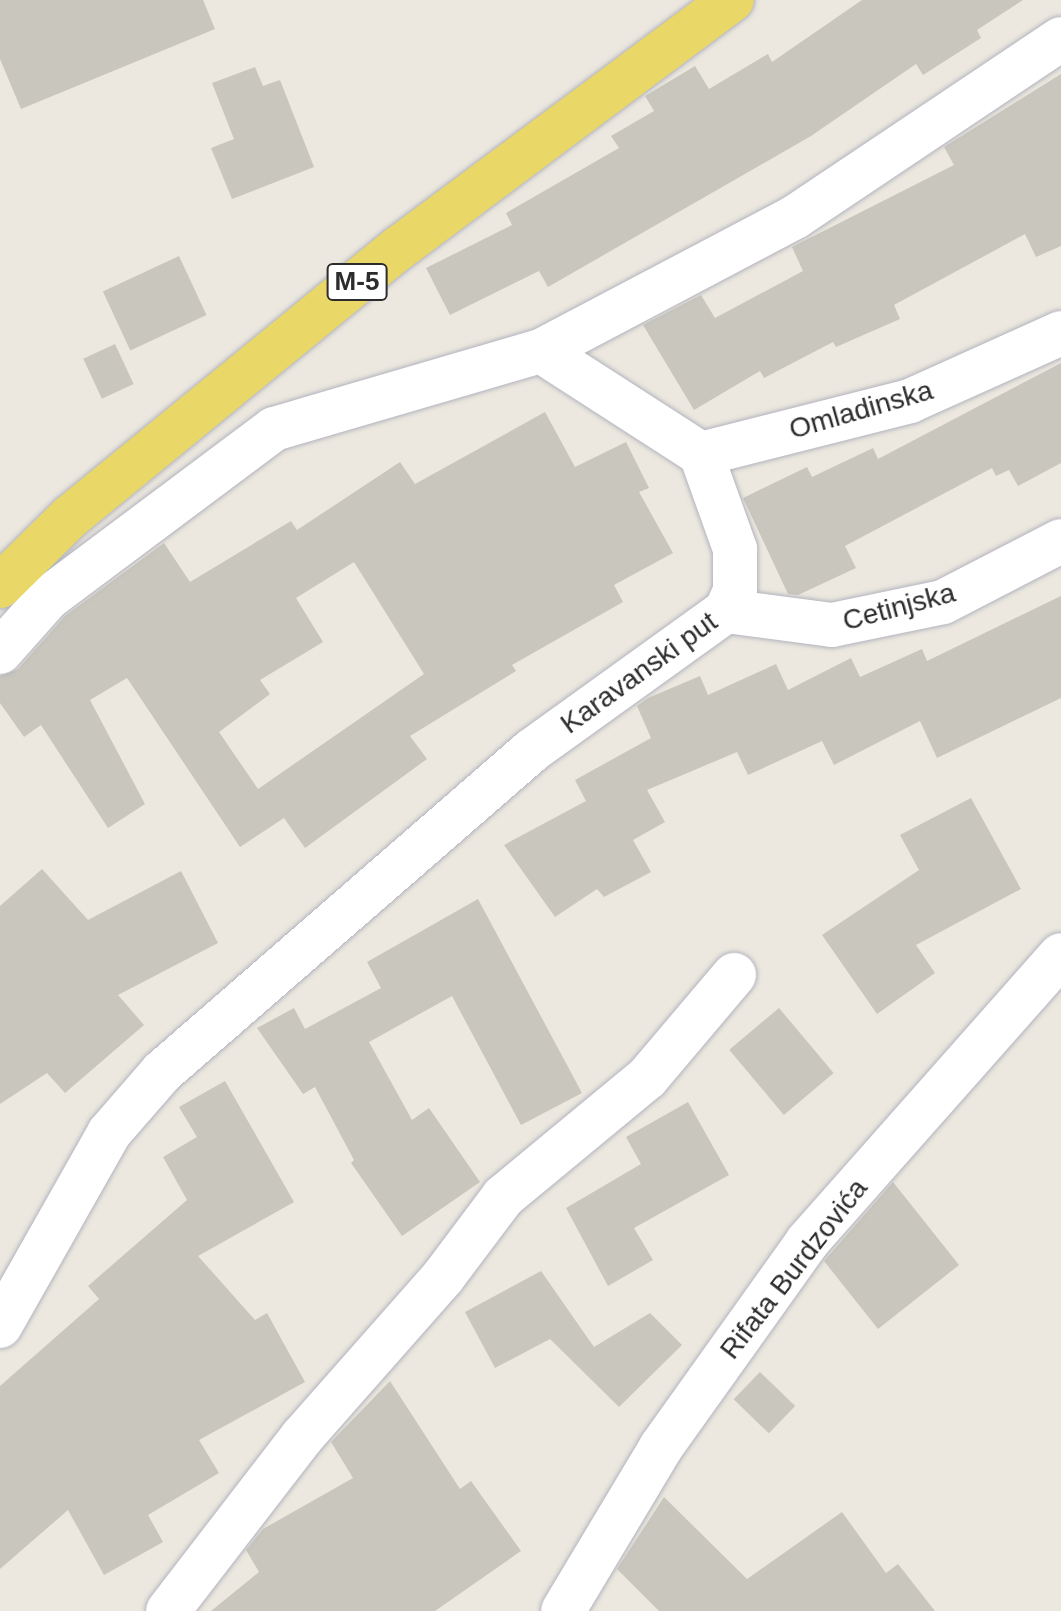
<!DOCTYPE html>
<html>
<head>
<meta charset="utf-8">
<style>
  body { margin:0 }
  #map { position:relative; width:1061px; height:1611px; overflow:hidden; background:#ece8df; font-family:Helvetica,sans-serif }
  div>[style] { position:absolute }
  .building>* { inset:0; background:#c8c6bd; transform-origin:0 0 }
  .roads { filter:drop-shadow(0 0 2px #b2b3be) drop-shadow(0 0 2px #b2b3be) }
  .street>* { height:44px; margin:-22px; padding:0 22px; transform-origin:22px; border-radius:22px; background:#fff }
  .secondary>* { height:44px; margin:-22px; padding:0 22px; transform-origin:22px; border-radius:22px; background:#fff }
  .primary>* { height:44px; margin:-22px; padding:0 22px; transform-origin:22px; border-radius:22px; background:#e9d867 }
  span { translate:-50% -50%; white-space:nowrap; text-align:center; line-height:1.15; -webkit-text-stroke:6px #fff; paint-order:stroke }
  .shield-label span { padding:2px 6px; background:#fff; border:2px solid; border-radius:6px; -webkit-text-stroke-width:0 }
  .shield-label { font-size:26px; color:#2c2c2c; font-weight:700 }
  .street-label { font-size:28px; color:#2c2c2c }
</style>
</head>
<body>
<div id="map">
  <div class="building">
    <div style="clip-path:polygon(0 0,203px 0,215px 29px,21px 109px,0 59px)"></div>
    <div style="clip-path:polygon(862px 0,1023px 0,977px 30px,981px 38px,923px 75px,916px 64px,811px 136px,548px 287px,539px 271px,450px 315px,426px 268px,512px 225px,506px 213px,619px 148px,611px 136px,654px 111px,645px 96px,695px 66px,709px 89px,768px 54px,772px 62px)"></div>
    <div style="clip-path:polygon(255px 67px,263px 86px,280px 80px,314px 167px,232px 199px,211px 148px,234px 139px,212px 83px)"></div>
    <div style="clip-path:polygon(1061px 74px,1061px 246px,1036px 257px,1025px 234px,894px 305px,900px 319px,836px 347px,833px 342px,764px 378px,760px 371px,694px 410px,643px 325px,701px 295px,715px 318px,803px 271px,792px 247px,954px 165px,944px 147px)"></div>
    <div style="left:179px;top:256px;width:65px;height:84px;rotate:65deg"></div>
    <div style="left:115px;top:344px;width:44px;height:35px;rotate:65deg"></div>
    <div style="clip-path:polygon(1061px 363px,1061px 463px,1018px 486px,1009px 470px,996px 476px,992px 468px,845px 546px,856px 568px,798px 595px,788px 594px,743px 498px,807px 467px,812px 477px,873px 448px,878px 459px)"></div>
    <div style="clip-path:polygon(evenodd,545px 412px,575px 467px,626px 442px,649px 488px,639px 492px,673px 553px,614px 585px,623px 602px,512px 665px,516px 671px,410px 736px,427px 759px,305px 848px,284px 818px,240px 847px,127px 678px,90px 700px,145px 804px,108px 828px,41px 725px,24px 737px,0 703px,0 676px,18px 669px,65px 616px,164px 543px,190px 582px,291px 521px,297px 530px,400px 462px,415px 484px,545px 412px,354px 562px,424px 674px,258px 789px,219px 732px,270px 694px,260px 680px,323px 642px,296px 598px,354px 562px)"></div>
    <div style="clip-path:polygon(1061px 596px,1061px 698px,937px 758px,920px 721px,834px 765px,822px 741px,748px 775px,737px 752px,647px 790px,665px 822px,633px 840px,651px 872px,604px 897px,597px 889px,555px 917px,504px 845px,586px 801px,575px 780px,651px 738px,637px 706px,648px 698px,700px 676px,708px 695px,776px 664px,788px 690px,851px 658px,860px 677px,922px 649px,927px 661px)"></div>
    <div style="clip-path:polygon(971px 798px,1021px 889px,916px 945px,935px 973px,877px 1014px,822px 935px,919px 870px,900px 835px)"></div>
    <div style="clip-path:polygon(42px 869px,88px 920px,181px 871px,218px 943px,118px 995px,144px 1025px,65px 1093px,47px 1073px,0 1104px,0 906px)"></div>
    <div style="clip-path:polygon(478px 899px,582px 1093px,521px 1125px,452px 996px,369px 1042px,412px 1120px,429px 1108px,480px 1182px,402px 1236px,351px 1163px,354px 1160px,315px 1087px,303px 1094px,257px 1028px,294px 1008px,305px 1029px,381px 988px,367px 962px)"></div>
    <div style="left:779px;top:1008px;width:85px;height:65px;rotate:50deg"></div>
    <div style="clip-path:polygon(225px 1081px,294px 1202px,198px 1256px,255px 1320px,267px 1313px,305px 1382px,199px 1440px,219px 1473px,148px 1515px,163px 1542px,104px 1575px,68px 1510px,0 1569px,0 1386px,99px 1299px,88px 1286px,187px 1200px,163px 1157px,197px 1137px,179px 1107px)"></div>
    <div style="clip-path:polygon(688px 1102px,729px 1175px,634px 1228px,653px 1260px,608px 1286px,566px 1208px,641px 1164px,626px 1137px)"></div>
    <div style="clip-path:polygon(893px 1182px,959px 1265px,878px 1329px,824px 1261px)"></div>
    <div style="clip-path:polygon(541px 1271px,594px 1347px,650px 1313px,682px 1345px,619px 1407px,550px 1339px,495px 1368px,465px 1312px)"></div>
    <div style="left:760px;top:1372px;width:49px;height:38px;rotate:44deg"></div>
    <div style="clip-path:polygon(390px 1381px,460px 1489px,471px 1481px,521px 1551px,435px 1611px,211px 1611px,259px 1572px,246px 1550px,263px 1529px,353px 1478px,331px 1442px)"></div>
    <div style="clip-path:polygon(664px 1497px,747px 1579px,842px 1512px,886px 1573px,898px 1564px,935px 1611px,659px 1611px,617px 1569px)"></div>
  </div>
  <div class="roads">
    <div class="street">
      <div style="left:701px;top:454px;width:216px;rotate:-14.2deg"></div>
      <div style="left:910px;top:401px;width:166px;rotate:-24.2deg"></div>
      <div style="left:726px;top:611px;width:107px;rotate:7.5deg"></div>
      <div style="left:832px;top:625px;width:113px;rotate:-11.7deg"></div>
      <div style="left:943px;top:602px;width:133px;rotate:-27.3deg"></div>
      <div style="left:0;top:652px;width:72px;rotate:-48.4deg"></div>
      <div style="left:48px;top:598px;width:282px;rotate:-36.8deg"></div>
      <div style="left:274px;top:429px;width:278px;rotate:-16.3deg"></div>
      <div style="left:541px;top:351px;width:287px;rotate:-27.8deg"></div>
      <div style="left:795px;top:217px;width:320px;rotate:-33.8deg"></div>
      <div style="left:0;top:1326px;width:222px;rotate:-60.5deg"></div>
      <div style="left:109px;top:1133px;width:81px;rotate:-49deg"></div>
      <div style="left:162px;top:1072px;width:489px;rotate:-41deg"></div>
      <div style="left:531px;top:751px;width:240px;rotate:-35.7deg"></div>
      <div style="left:726px;top:611px;width:22px;rotate:-66deg"></div>
      <div style="left:735px;top:591px;width:42px;rotate:-90deg"></div>
      <div style="left:735px;top:549px;width:101px;rotate:-109.7deg"></div>
      <div style="left:701px;top:454px;width:190px;rotate:-147.2deg"></div>
      <div style="left:168px;top:1611px;width:220px;rotate:-52.4deg"></div>
      <div style="left:302px;top:1437px;width:213px;rotate:-48.6deg"></div>
      <div style="left:443px;top:1277px;width:100px;rotate:-53.1deg"></div>
      <div style="left:503px;top:1197px;width:187px;rotate:-39.6deg"></div>
      <div style="left:647px;top:1078px;width:135px;rotate:-49.8deg"></div>
    </div>
    <div class="secondary">
      <div style="left:563px;top:1611px;width:191px;rotate:-59.1deg"></div>
      <div style="left:661px;top:1447px;width:252px;rotate:-54.5deg"></div>
      <div style="left:807px;top:1242px;width:383px;rotate:-48.5deg"></div>
    </div>
    <div class="primary">
      <div style="left:0;top:586px;width:98px;rotate:-44.6deg"></div>
      <div style="left:70px;top:517px;width:425px;rotate:-39.3deg"></div>
      <div style="left:399px;top:248px;width:415px;rotate:-36.7deg"></div>
    </div>
  </div>
  <div class="shield-label">
    <span style="left:357px;top:282px">M-5</span>
  </div>
  <div class="street-label">
    <span style="left:861px;top:410px;rotate:-16deg">Omladinska</span>
    <span style="left:899px;top:607px;rotate:-15deg">Cetinjska</span>
    <span style="left:639px;top:673px;rotate:-36deg">Karavanski put</span>
    <span style="left:794px;top:1269px;rotate:-52deg">Rifata Burdzovića</span>
  </div>
</div>
</body>
</html>
